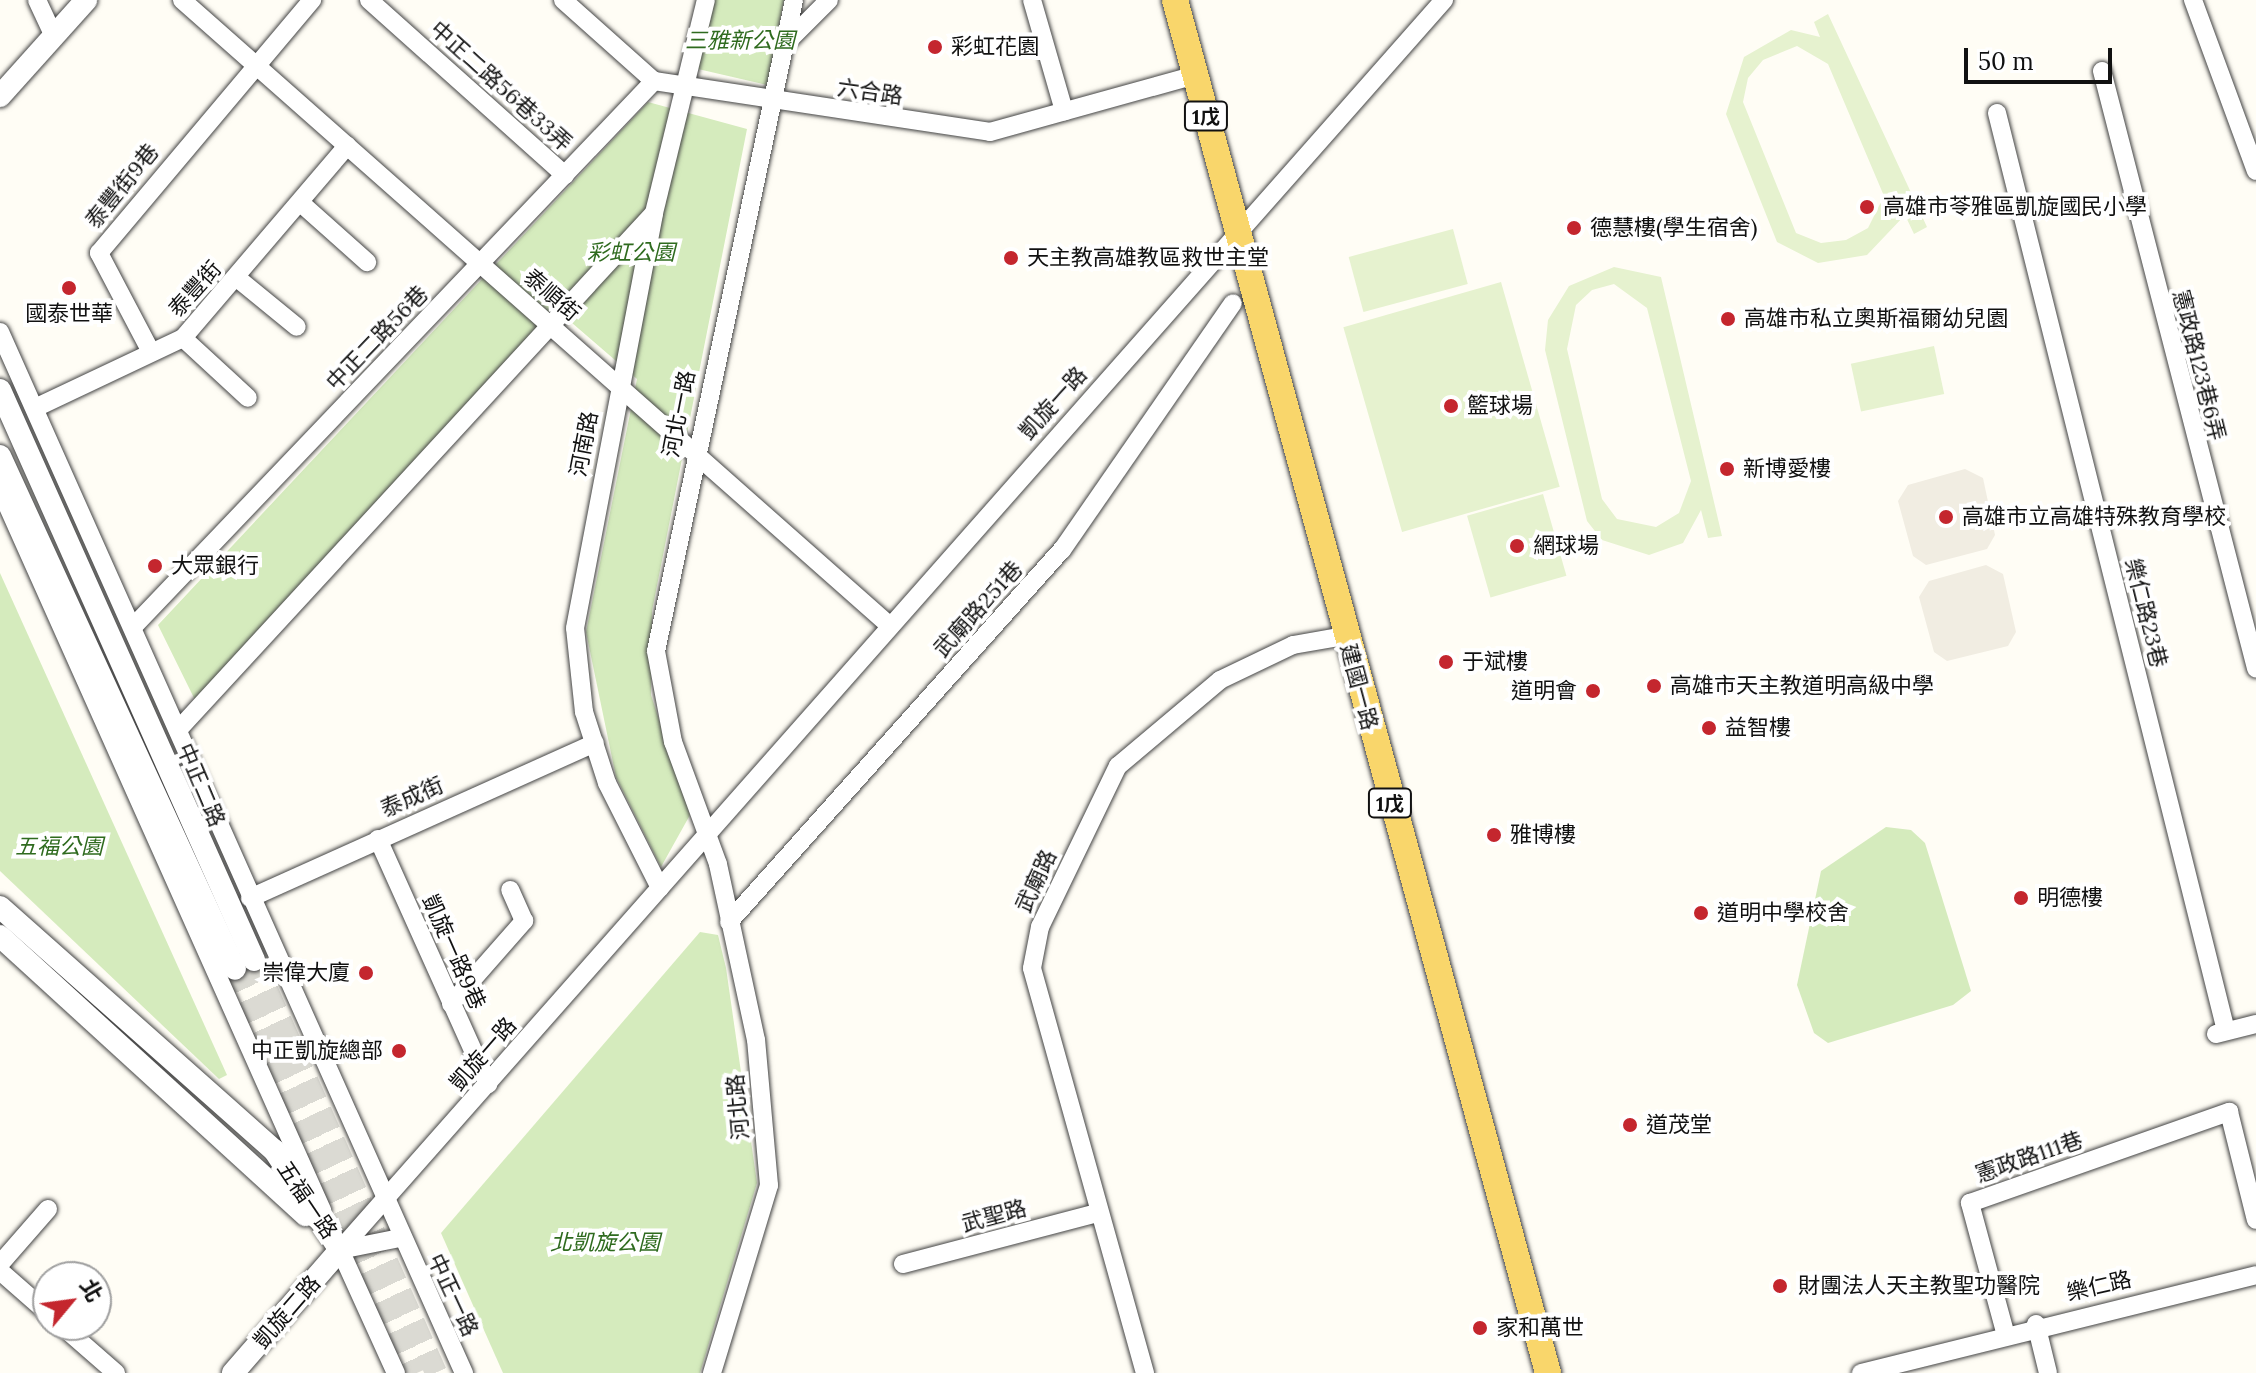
<!DOCTYPE html>
<html>
<head>
<meta charset="utf-8">
<style>
  body { margin:0 }
  #map { position:relative; width:2256px; height:1373px; overflow:hidden; background:#fffdf5; font-family:Lora,"Noto Sans TC",serif }
  div>[style] { position:absolute }
  .green>* { inset:0; background:#d5ebbd }
  .pitch>* { inset:0; background:#e6f2cf; transform-origin:0 0 }
  .plaza>* { inset:0; background:#f1ede2 }
  .tertiary-tunnel>* { height:22px; margin-top:-11px; transform-origin:0; background:repeating-linear-gradient(90deg,#dbdad3 0 22px,transparent 0 33px) }
  .roads { filter:drop-shadow(0 0 2px #444) drop-shadow(0 0 2px #444) }
  .minor>* { height:18px; margin:-9px; padding:0 9px; transform-origin:9px; border-radius:9px; background:#fff }
  .tertiary>* { height:22px; margin:-11px; padding:0 11px; transform-origin:11px; border-radius:11px; background:#fff }
  .primary>* { height:26px; margin:-13px; padding:0 13px; transform-origin:13px; border-radius:13px; background:#f9d66b }
  .dots>* { width:22px; height:22px; translate:-50% -50%; box-sizing:border-box; border:4px solid #fff; border-radius:50% }
  span { translate:-50% -50%; white-space:nowrap; text-align:center; line-height:1.15; -webkit-text-stroke:8px #fff; paint-order:stroke }
  .shield-label span { padding:2px 6px; background:#fff; border:2px solid; border-radius:6px; -webkit-text-stroke-width:0 }
  .shield-label { font-size:20px; color:#111; font-weight:700 }
  .park-label { font-size:22px; color:#2f6b1f; font-style:italic }
  .poi-label { font-size:22px; color:#111 }
  .left { translate:0 -50%; text-align:left }
  .right { translate:-100% -50%; text-align:right }
  .street-label { font-size:22px; color:#111 }
  .north { position:absolute; left:32px; top:1261px; width:80px; height:80px; box-sizing:border-box; background:#fff; border:2px solid #a0a0a0; border-radius:50%; rotate:61deg; font-size:22px; font-weight:700; line-height:32px; text-align:center; color:#111 }
  .north::after { content:''; display:block; margin:auto; width:28px; height:36px; background:#c4262e; clip-path:polygon(50% 0,100% 100%,50% 72%,0 100%) }
  .scale { position:absolute; left:1964px; top:48px; width:148px; height:36px; box-sizing:border-box; border:4px solid #111; border-top:0; padding-left:10px; font-size:24px; line-height:28px; white-space:nowrap; color:#111; -webkit-text-stroke:6px #fff; paint-order:stroke }
</style>
</head>
<body>
<div id="map">
  <div class="green">
    <div style="clip-path:polygon(712px 0,784px 0,767px 85px,698px 69px)"></div>
    <div style="clip-path:polygon(648px 102px,747px 129px,652px 611px,651px 695px,690px 815px,661px 867px,616px 777px,586px 632px,637px 379px,557px 310px,195px 700px,158px 625px)"></div>
    <div style="clip-path:polygon(0 573px,227px 1075px,219px 1079px,0 871px)"></div>
    <div style="clip-path:polygon(1886px 827px,1911px 830px,1925px 843px,1971px 991px,1953px 1005px,1828px 1043px,1814px 1033px,1797px 985px,1821px 871px)"></div>
    <div style="clip-path:polygon(700px 932px,718px 935px,726px 968px,757px 1183px,700px 1373px,503px 1373px,441px 1233px)"></div>
  </div>
  <div class="pitch">
    <div style="clip-path:polygon(evenodd,1828px 14px,1927px 227px,1914px 234px,1905px 215px,1867px 255px,1818px 263px,1777px 242px,1726px 114px,1744px 57px,1791px 30px,1820px 37px,1814px 22px,1828px 14px,1797px 46px,1828px 64px,1884px 196px,1868px 228px,1846px 240px,1821px 243px,1796px 233px,1743px 102px,1748px 78px,1763px 60px,1797px 46px)"></div>
    <div style="left:1453px;top:229px;width:57px;height:108px;rotate:75deg"></div>
    <div style="clip-path:polygon(evenodd,1614px 267px,1661px 277px,1722px 536px,1708px 538px,1701px 510px,1683px 543px,1649px 555px,1602px 540px,1587px 521px,1545px 350px,1548px 320px,1569px 286px,1614px 267px,1614px 284px,1647px 308px,1691px 481px,1679px 513px,1656px 527px,1617px 519px,1602px 499px,1567px 349px,1576px 305px,1592px 290px,1614px 284px)"></div>
    <div style="left:1501px;top:282px;width:213px;height:164px;rotate:74deg"></div>
    <div style="left:1934px;top:346px;width:49px;height:85px;rotate:78deg"></div>
    <div style="left:1543px;top:494px;width:85px;height:79px;rotate:74deg"></div>
  </div>
  <div class="plaza">
    <div style="clip-path:polygon(1965px 469px,1983px 478px,1995px 535px,1987px 549px,1926px 565px,1913px 556px,1898px 501px,1908px 485px)"></div>
    <div style="clip-path:polygon(1986px 565px,2003px 574px,2016px 632px,2008px 646px,1947px 661px,1934px 652px,1919px 597px,1929px 581px)"></div>
  </div>
  <div class="tertiary-tunnel">
    <div style="left:254px;top:960px;width:451px;rotate:66.2deg"></div>
    <div style="left:235px;top:969px;width:443px;rotate:65.9deg"></div>
  </div>
  <div class="roads">
    <div class="minor">
      <div style="left:37px;top:0;width:38px;rotate:65deg"></div>
      <div style="left:182px;top:0;width:944px;rotate:41.48deg"></div>
      <div style="left:369px;top:0;width:263px;rotate:41.8deg"></div>
      <div style="left:563px;top:0;width:122px;rotate:41.7deg"></div>
      <div style="left:654px;top:81px;width:340px;rotate:8.6deg"></div>
      <div style="left:990px;top:132px;width:213px;rotate:-15.5deg"></div>
      <div style="left:1032px;top:0;width:116px;rotate:73.9deg"></div>
      <div style="left:2193px;top:0;width:182px;rotate:69.8deg"></div>
      <div style="left:785px;top:44px;width:62px;rotate:-45deg"></div>
      <div style="left:2102px;top:71px;width:617px;rotate:75.54deg"></div>
      <div style="left:1997px;top:113px;width:946px;rotate:75.99deg"></div>
      <div style="left:303px;top:205px;width:86px;rotate:41.7deg"></div>
      <div style="left:237px;top:278px;width:77px;rotate:39.2deg"></div>
      <div style="left:0;top:332px;width:1140px;rotate:65.98deg"></div>
      <div style="left:183px;top:338px;width:88px;rotate:42.7deg"></div>
      <div style="left:151px;top:352px;width:112px;rotate:-117.7deg"></div>
      <div style="left:99px;top:253px;width:331px;rotate:-49.9deg"></div>
      <div style="left:35px;top:408px;width:164px;rotate:-25.3deg"></div>
      <div style="left:183px;top:338px;width:253px;rotate:-49.5deg"></div>
      <div style="left:0;top:489px;width:790px;rotate:65.93deg"></div>
      <div style="left:133px;top:627px;width:755px;rotate:-46.34deg"></div>
      <div style="left:178px;top:730px;width:701px;rotate:-47.37deg"></div>
      <div style="left:378px;top:839px;width:269px;rotate:65.8deg"></div>
      <div style="left:660px;top:888px;width:118px;rotate:-116.8deg"></div>
      <div style="left:607px;top:783px;width:75px;rotate:-107.9deg"></div>
      <div style="left:584px;top:712px;width:84px;rotate:-96.1deg"></div>
      <div style="left:575px;top:628px;width:422px;rotate:-79.2deg"></div>
      <div style="left:654px;top:213px;width:219px;rotate:-76.3deg"></div>
      <div style="left:250px;top:898px;width:378px;rotate:-24.2deg"></div>
      <div style="left:729px;top:922px;width:499px;rotate:-48.2deg"></div>
      <div style="left:1062px;top:550px;width:300px;rotate:-55.3deg"></div>
      <div style="left:451px;top:1004px;width:111px;rotate:-48.7deg"></div>
      <div style="left:524px;top:921px;width:34px;rotate:-114deg"></div>
      <div style="left:2216px;top:1034px;width:41px;rotate:-14deg"></div>
      <div style="left:336px;top:1241px;width:145px;rotate:65.6deg"></div>
      <div style="left:340px;top:1250px;width:1668px;rotate:-48.55deg"></div>
      <div style="left:340px;top:1250px;width:61px;rotate:-11.3deg"></div>
      <div style="left:0;top:1264px;width:73px;rotate:-48.9deg"></div>
      <div style="left:903px;top:1264px;width:201px;rotate:-14.7deg"></div>
      <div style="left:0;top:1271px;width:64px;rotate:41.2deg"></div>
      <div style="left:2036px;top:1324px;width:50px;rotate:76.2deg"></div>
      <div style="left:61px;top:1325px;width:73px;rotate:41.1deg"></div>
      <div style="left:2005px;top:1332px;width:134px;rotate:-105.2deg"></div>
      <div style="left:1970px;top:1203px;width:275px;rotate:-19.4deg"></div>
      <div style="left:2229px;top:1112px;width:111px;rotate:76deg"></div>
      <div style="left:712px;top:1373px;width:196px;rotate:-73.1deg"></div>
      <div style="left:769px;top:1185px;width:146px;rotate:-95.1deg"></div>
      <div style="left:756px;top:1040px;width:180px;rotate:-102.2deg"></div>
      <div style="left:718px;top:864px;width:130px;rotate:-110.2deg"></div>
      <div style="left:673px;top:742px;width:93px;rotate:-100.6deg"></div>
      <div style="left:656px;top:651px;width:665px;rotate:-78.03deg"></div>
      <div style="left:1145px;top:1373px;width:420px;rotate:-105.6deg"></div>
      <div style="left:1032px;top:968px;width:42px;rotate:-79deg"></div>
      <div style="left:1040px;top:927px;width:179px;rotate:-64.2deg"></div>
      <div style="left:1118px;top:766px;width:133px;rotate:-40.1deg"></div>
      <div style="left:1220px;top:680px;width:81px;rotate:-25.6deg"></div>
      <div style="left:1293px;top:645px;width:53px;rotate:-9.8deg"></div>
      <div style="left:1861px;top:1373px;width:407px;rotate:-13.9deg"></div>
    </div>
    <div class="tertiary">
      <div style="left:0;top:96px;width:129px;rotate:-48.1deg"></div>
      <div style="left:0;top:390px;width:624px;rotate:65.98deg"></div>
      <div style="left:0;top:456px;width:564px;rotate:65.39deg"></div>
      <div style="left:0;top:907px;width:366px;rotate:41.6deg"></div>
      <div style="left:274px;top:1150px;width:120px;rotate:56.6deg"></div>
      <div style="left:0;top:936px;width:414px;rotate:42.4deg"></div>
      <div style="left:233px;top:1373px;width:163px;rotate:-49deg"></div>
    </div>
    <div class="primary">
      <div style="left:1175px;top:0;width:1423px;rotate:74.8deg"></div>
    </div>
  </div>
  <div class="dots">
    <div style="left:935px;top:47px;background:#c4262e"></div>
    <div style="left:1867px;top:207px;background:#c4262e"></div>
    <div style="left:1574px;top:228px;background:#c4262e"></div>
    <div style="left:1011px;top:258px;background:#c4262e"></div>
    <div style="left:69px;top:288px;background:#c4262e"></div>
    <div style="left:1728px;top:319px;background:#c4262e"></div>
    <div style="left:1451px;top:406px;background:#c4262e"></div>
    <div style="left:1727px;top:469px;background:#c4262e"></div>
    <div style="left:1946px;top:517px;background:#c4262e"></div>
    <div style="left:1517px;top:546px;background:#c4262e"></div>
    <div style="left:155px;top:566px;background:#c4262e"></div>
    <div style="left:1446px;top:662px;background:#c4262e"></div>
    <div style="left:1654px;top:686px;background:#c4262e"></div>
    <div style="left:1593px;top:691px;background:#c4262e"></div>
    <div style="left:1709px;top:728px;background:#c4262e"></div>
    <div style="left:1494px;top:835px;background:#c4262e"></div>
    <div style="left:2021px;top:898px;background:#c4262e"></div>
    <div style="left:1701px;top:913px;background:#c4262e"></div>
    <div style="left:366px;top:973px;background:#c4262e"></div>
    <div style="left:399px;top:1051px;background:#c4262e"></div>
    <div style="left:1630px;top:1125px;background:#c4262e"></div>
    <div style="left:1780px;top:1286px;background:#c4262e"></div>
    <div style="left:1480px;top:1328px;background:#c4262e"></div>
  </div>
  <div class="shield-label">
    <span style="left:1206px;top:116px">1戊</span>
    <span style="left:1390px;top:803px">1戊</span>
  </div>
  <div class="park-label">
    <span style="left:740px;top:41px">三雅新公園</span>
    <span style="left:631px;top:253px">彩虹公園</span>
    <span style="left:59px;top:847px">五福公園</span>
    <span style="left:605px;top:1243px">北凱旋公園</span>
  </div>
  <div class="poi-label">
    <span class="left" style="left:951px;top:47px">彩虹花園</span>
    <span class="left" style="left:1883px;top:207px">高雄市苓雅區凱旋國民小學</span>
    <span class="left" style="left:1590px;top:228px">德慧樓(學生宿舍)</span>
    <span class="left" style="left:1027px;top:258px">天主教高雄教區救世主堂</span>
    <span style="left:69px;top:314px">國泰世華</span>
    <span class="left" style="left:1744px;top:319px">高雄市私立奧斯福爾幼兒園</span>
    <span class="left" style="left:1467px;top:406px">籃球場</span>
    <span class="left" style="left:1743px;top:469px">新博愛樓</span>
    <span class="left" style="left:1962px;top:517px">高雄市立高雄特殊教育學校</span>
    <span class="left" style="left:1533px;top:546px">網球場</span>
    <span class="left" style="left:171px;top:566px">大眾銀行</span>
    <span class="left" style="left:1462px;top:662px">于斌樓</span>
    <span class="left" style="left:1670px;top:686px">高雄市天主教道明高級中學</span>
    <span class="right" style="left:1577px;top:691px">道明會</span>
    <span class="left" style="left:1725px;top:728px">益智樓</span>
    <span class="left" style="left:1510px;top:835px">雅博樓</span>
    <span class="left" style="left:2037px;top:898px">明德樓</span>
    <span class="left" style="left:1717px;top:913px">道明中學校舍</span>
    <span class="right" style="left:350px;top:973px">崇偉大廈</span>
    <span class="right" style="left:383px;top:1051px">中正凱旋總部</span>
    <span class="left" style="left:1646px;top:1125px">道茂堂</span>
    <span class="left" style="left:1798px;top:1286px">財團法人天主教聖功醫院</span>
    <span class="left" style="left:1496px;top:1328px">家和萬世</span>
  </div>
  <div class="street-label">
    <span style="left:501px;top:86px;rotate:42deg">中正二路56巷33弄</span>
    <span style="left:870px;top:92px;rotate:8deg">六合路</span>
    <span style="left:122px;top:186px;rotate:-51deg">泰豐街9巷</span>
    <span style="left:195px;top:289px;rotate:-48deg">泰豐街</span>
    <span style="left:552px;top:295px;rotate:41deg">泰順街</span>
    <span style="left:377px;top:338px;rotate:-46deg">中正二路56巷</span>
    <span style="left:2199px;top:365px;rotate:76deg">憲政路123巷6弄</span>
    <span style="left:1053px;top:403px;rotate:-48deg">凱旋一路</span>
    <span style="left:679px;top:414px;rotate:-79deg">河北一路</span>
    <span style="left:584px;top:444px;rotate:-79deg">河南路</span>
    <span style="left:978px;top:609px;rotate:-48deg">武廟路251巷</span>
    <span style="left:2146px;top:613px;rotate:76deg">樂仁路23巷</span>
    <span style="left:1359px;top:687px;rotate:75deg">建國一路</span>
    <span style="left:201px;top:785px;rotate:67deg">中正二路</span>
    <span style="left:412px;top:797px;rotate:-24deg">泰成街</span>
    <span style="left:1036px;top:881px;rotate:-65deg">武廟路</span>
    <span style="left:454px;top:952px;rotate:66deg">凱旋一路9巷</span>
    <span style="left:483px;top:1054px;rotate:-49deg">凱旋一路</span>
    <span style="left:738px;top:1107px;rotate:-95deg">河北路</span>
    <span style="left:2029px;top:1157px;rotate:-19deg">憲政路111巷</span>
    <span style="left:307px;top:1200px;rotate:56deg">五福一路</span>
    <span style="left:994px;top:1216px;rotate:-15deg">武聖路</span>
    <span style="left:2099px;top:1286px;rotate:-13deg">樂仁路</span>
    <span style="left:453px;top:1295px;rotate:65deg">中正一路</span>
    <span style="left:287px;top:1312px;rotate:-49deg">凱旋二路</span>
  </div>
  <div class="north">北</div>
  <div class="scale">50 m</div>
</div>
</body>
</html>
